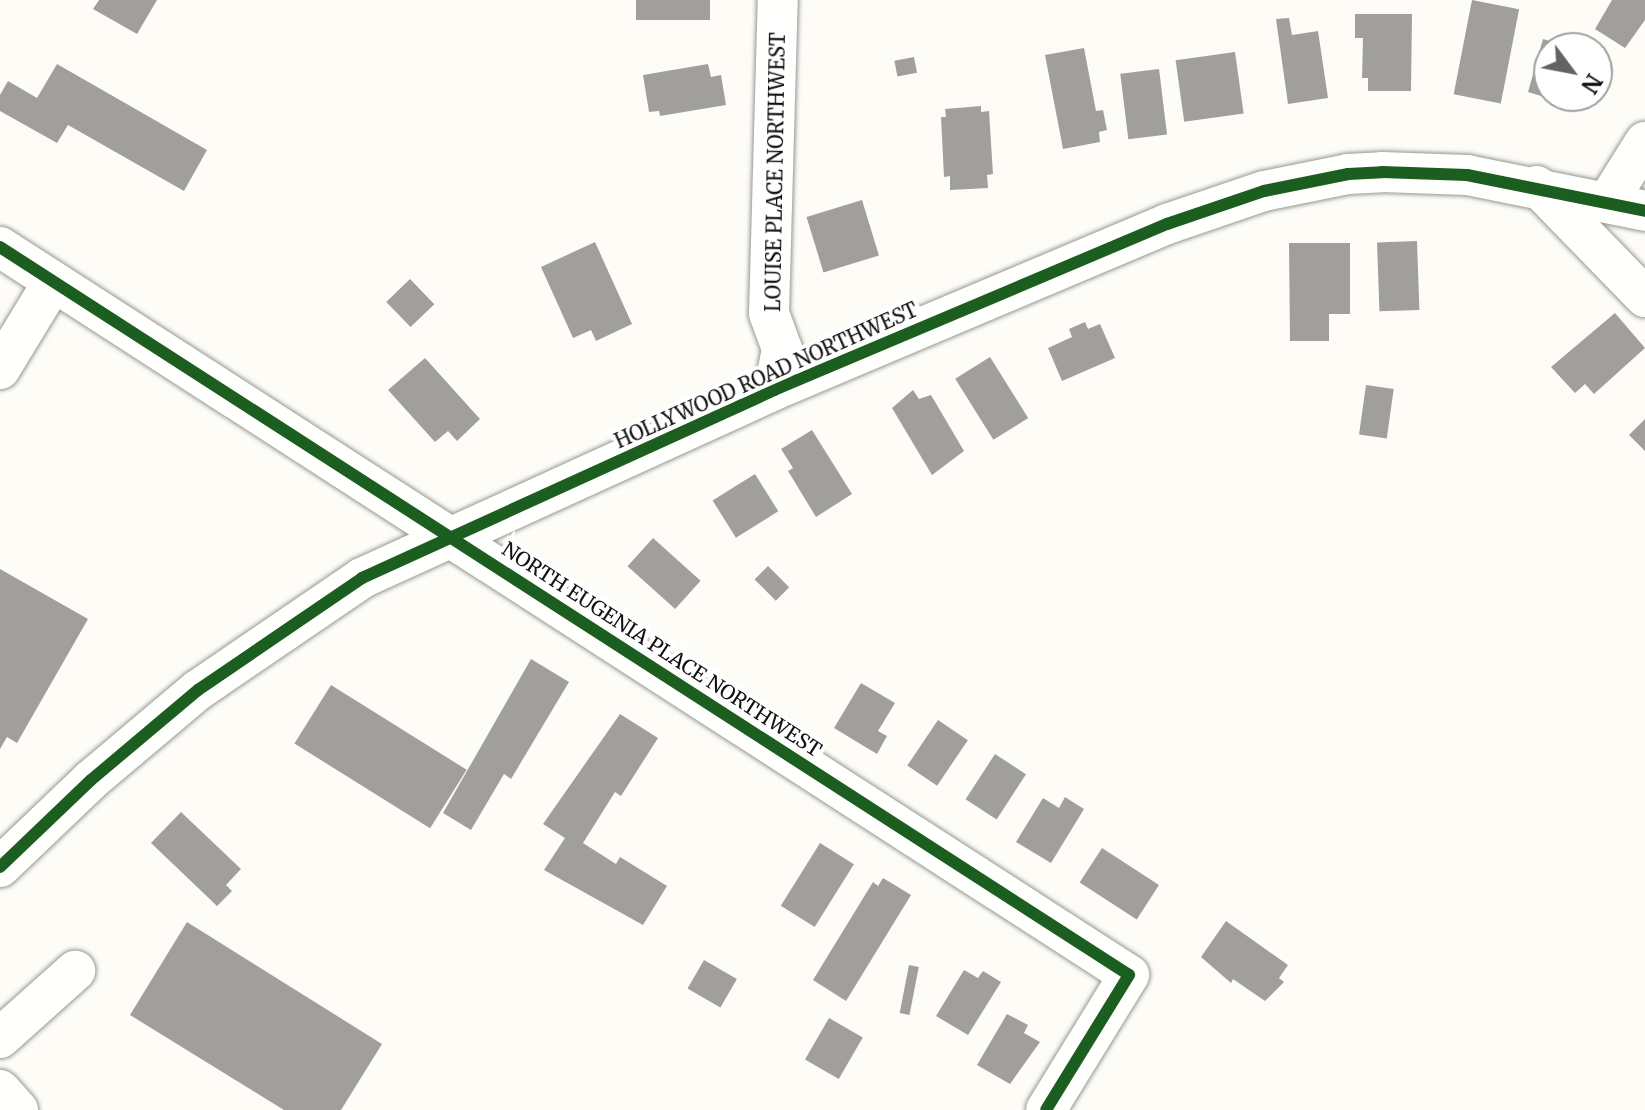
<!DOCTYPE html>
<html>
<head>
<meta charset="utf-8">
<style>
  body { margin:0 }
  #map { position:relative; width:1645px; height:1110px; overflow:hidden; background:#fdfcf7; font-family:Merriweather,serif }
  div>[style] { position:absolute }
  .building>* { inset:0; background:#a19f9c; transform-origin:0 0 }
  .roads { filter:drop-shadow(0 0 2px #979795) drop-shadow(0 0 2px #979795) }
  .minor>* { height:40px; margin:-20px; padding:0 20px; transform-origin:20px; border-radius:20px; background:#fffffe }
  .cycleway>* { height:12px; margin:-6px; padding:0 6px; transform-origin:6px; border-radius:6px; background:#1b5e20 }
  span { translate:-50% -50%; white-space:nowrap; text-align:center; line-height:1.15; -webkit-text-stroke:8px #fff; paint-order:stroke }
  .street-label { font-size:20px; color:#111 }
  .north { position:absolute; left:1533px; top:32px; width:80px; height:80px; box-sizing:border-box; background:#fff; border:2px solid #a0a0a0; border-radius:50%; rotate:122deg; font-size:22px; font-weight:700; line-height:32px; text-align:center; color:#111 }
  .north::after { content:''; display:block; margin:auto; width:28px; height:36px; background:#646362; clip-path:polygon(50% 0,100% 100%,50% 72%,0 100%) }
</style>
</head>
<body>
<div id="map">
  <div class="building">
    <div style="clip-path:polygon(99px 0,157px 0,137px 34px,93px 9px)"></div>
    <div style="left:636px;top:0;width:74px;height:20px"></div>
    <div style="left:1472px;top:0;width:48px;height:96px;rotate:11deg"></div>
    <div style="clip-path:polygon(1612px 0,1645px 0,1645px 20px,1625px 48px,1595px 29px)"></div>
    <div style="clip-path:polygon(1355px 14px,1412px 14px,1411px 91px,1368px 91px,1368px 78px,1362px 78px,1363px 38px,1355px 38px)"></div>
    <div style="clip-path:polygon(1289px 18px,1292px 35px,1318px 31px,1328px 98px,1288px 104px,1276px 19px)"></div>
    <div style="clip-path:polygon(1543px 39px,1570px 47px,1549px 48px,1549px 96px,1581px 96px,1578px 107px,1528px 92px)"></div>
    <div style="clip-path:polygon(1084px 48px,1096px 111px,1103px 110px,1107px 130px,1099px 132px,1100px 142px,1063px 149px,1045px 55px)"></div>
    <div style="left:1235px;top:52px;width:62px;height:60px;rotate:82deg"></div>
    <div style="left:914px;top:57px;width:16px;height:20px;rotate:79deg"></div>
    <div style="clip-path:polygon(57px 64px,207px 150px,184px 191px,68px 125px,57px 143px,0 111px,0 95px,8px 81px,37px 98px)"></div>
    <div style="clip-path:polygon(708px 64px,711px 77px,721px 75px,726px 105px,660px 116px,659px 111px,649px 112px,643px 75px)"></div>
    <div style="left:1159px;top:69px;width:66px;height:39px;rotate:83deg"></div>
    <div style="clip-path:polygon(981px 106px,981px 112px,989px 111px,993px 174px,987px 175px,988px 188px,950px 190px,950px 176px,944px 177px,941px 117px,946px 117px,945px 109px)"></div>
    <div style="left:862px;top:200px;width:58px;height:58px;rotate:73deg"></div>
    <div style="left:1417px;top:241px;width:69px;height:40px;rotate:88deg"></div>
    <div style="clip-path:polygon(595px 242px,632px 324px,596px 341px,591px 330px,573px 338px,541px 267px)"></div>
    <div style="clip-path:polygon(1289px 243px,1350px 243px,1350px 314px,1329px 314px,1329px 341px,1290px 341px)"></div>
    <div style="left:410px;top:279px;width:35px;height:33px;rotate:46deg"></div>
    <div style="clip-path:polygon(1615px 313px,1645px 348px,1594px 394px,1585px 384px,1575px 393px,1551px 367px)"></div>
    <div style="clip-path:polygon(1085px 322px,1088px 329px,1100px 324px,1115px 358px,1062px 381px,1048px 348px,1072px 337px,1069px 329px)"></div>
    <div style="left:990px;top:357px;width:72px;height:41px;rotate:58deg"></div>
    <div style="clip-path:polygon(425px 358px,480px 419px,457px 441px,448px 431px,435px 442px,388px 390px)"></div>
    <div style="left:1366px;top:385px;width:28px;height:50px;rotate:8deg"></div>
    <div style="clip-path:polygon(913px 390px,919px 399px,931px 395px,964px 451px,932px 475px,892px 408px)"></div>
    <div style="clip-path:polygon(1645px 419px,1645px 451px,1629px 435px)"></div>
    <div style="clip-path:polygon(812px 430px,852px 494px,816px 517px,788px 471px,793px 468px,781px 449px)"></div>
    <div style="left:755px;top:474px;width:44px;height:50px;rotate:58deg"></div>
    <div style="left:653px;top:538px;width:64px;height:38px;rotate:42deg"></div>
    <div style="left:768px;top:566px;width:30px;height:19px;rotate:45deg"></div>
    <div style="clip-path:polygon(0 569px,88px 619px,17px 743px,7px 737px,0 749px)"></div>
    <div style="clip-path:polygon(531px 659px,569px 682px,511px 779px,504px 774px,471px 830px,443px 813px)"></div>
    <div style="clip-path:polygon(861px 683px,895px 703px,878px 731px,887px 736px,877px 754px,834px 728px)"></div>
    <div style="left:331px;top:685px;width:160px;height:69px;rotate:32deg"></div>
    <div style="clip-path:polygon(620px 714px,658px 738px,621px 796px,615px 792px,583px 843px,616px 864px,620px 857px,667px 886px,643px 925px,544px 870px,565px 838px,543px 824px)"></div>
    <div style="left:938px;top:720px;width:36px;height:55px;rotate:34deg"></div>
    <div style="left:995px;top:754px;width:37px;height:54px;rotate:33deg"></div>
    <div style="clip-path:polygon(1065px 797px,1084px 809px,1051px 863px,1016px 842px,1043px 798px,1059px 808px)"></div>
    <div style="clip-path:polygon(181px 812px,241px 869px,226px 885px,232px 891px,217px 906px,151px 843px)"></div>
    <div style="left:820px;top:843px;width:40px;height:74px;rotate:32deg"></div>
    <div style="left:1102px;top:848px;width:68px;height:41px;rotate:33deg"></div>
    <div style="clip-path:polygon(883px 878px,911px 895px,846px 1001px,813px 980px,873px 882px,878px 886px)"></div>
    <div style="clip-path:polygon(1226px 921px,1288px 965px,1279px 978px,1284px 982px,1265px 1001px,1233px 979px,1231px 983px,1201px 957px)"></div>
    <div style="clip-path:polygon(187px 922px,382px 1044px,341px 1110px,284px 1110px,130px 1015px)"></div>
    <div style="left:704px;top:960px;width:38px;height:33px;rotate:30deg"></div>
    <div style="left:909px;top:965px;width:10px;height:49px;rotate:11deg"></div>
    <div style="clip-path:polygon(964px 970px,978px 978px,983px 971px,1001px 982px,968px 1035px,936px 1016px)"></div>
    <div style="clip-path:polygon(1007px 1014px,1028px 1025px,1024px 1033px,1040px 1042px,1010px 1084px,977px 1065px)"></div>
    <div style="left:829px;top:1018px;width:39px;height:48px;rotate:30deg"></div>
  </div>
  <div class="roads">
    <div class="minor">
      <div style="left:1537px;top:186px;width:155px;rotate:45.8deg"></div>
      <div style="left:1608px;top:201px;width:70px;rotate:-57.9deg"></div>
      <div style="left:0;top:247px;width:1343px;rotate:32.81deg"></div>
      <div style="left:1129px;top:975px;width:158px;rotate:121.6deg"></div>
      <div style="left:0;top:369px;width:102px;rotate:-58.7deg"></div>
      <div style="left:774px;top:390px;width:42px;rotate:-79deg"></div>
      <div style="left:782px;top:349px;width:38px;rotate:-110deg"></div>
      <div style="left:769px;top:313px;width:313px;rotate:-88.4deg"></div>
      <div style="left:0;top:867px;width:126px;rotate:-43.7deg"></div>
      <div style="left:91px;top:780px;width:140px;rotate:-40.1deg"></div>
      <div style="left:198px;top:690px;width:199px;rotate:-34.3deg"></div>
      <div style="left:362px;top:578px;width:453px;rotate:-24.5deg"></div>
      <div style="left:774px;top:390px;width:427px;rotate:-22.9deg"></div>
      <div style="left:1167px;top:224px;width:102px;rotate:-18.8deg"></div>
      <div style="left:1264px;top:191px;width:86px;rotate:-11.4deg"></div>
      <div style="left:1348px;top:174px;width:34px;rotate:-3deg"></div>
      <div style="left:1382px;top:172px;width:85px;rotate:2deg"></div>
      <div style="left:1467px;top:175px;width:182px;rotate:11.4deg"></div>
      <div style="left:0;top:1038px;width:101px;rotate:-41.8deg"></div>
      <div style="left:0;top:1090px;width:27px;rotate:48deg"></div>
    </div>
  </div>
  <div class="cycleway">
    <div style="left:0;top:247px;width:1343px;rotate:32.81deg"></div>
    <div style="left:1129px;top:975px;width:158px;rotate:121.6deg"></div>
    <div style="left:0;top:867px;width:126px;rotate:-43.7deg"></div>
    <div style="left:91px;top:780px;width:140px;rotate:-40.1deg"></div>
    <div style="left:198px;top:690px;width:199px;rotate:-34.3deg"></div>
    <div style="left:362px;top:578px;width:453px;rotate:-24.5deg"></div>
    <div style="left:774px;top:390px;width:427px;rotate:-22.9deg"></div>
    <div style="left:1167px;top:224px;width:102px;rotate:-18.8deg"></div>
    <div style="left:1264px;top:191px;width:86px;rotate:-11.4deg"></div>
    <div style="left:1348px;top:174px;width:34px;rotate:-3deg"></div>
    <div style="left:1382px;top:172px;width:85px;rotate:2deg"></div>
    <div style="left:1467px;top:175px;width:182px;rotate:11.4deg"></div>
  </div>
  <div class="street-label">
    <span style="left:775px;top:172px;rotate:-89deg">LOUISE PLACE NORTHWEST</span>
    <span style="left:766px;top:375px;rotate:-24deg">HOLLYWOOD ROAD NORTHWEST</span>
    <span style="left:662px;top:649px;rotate:33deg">NORTH EUGENIA PLACE NORTHWEST</span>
  </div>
  <div class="north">N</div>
</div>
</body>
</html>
